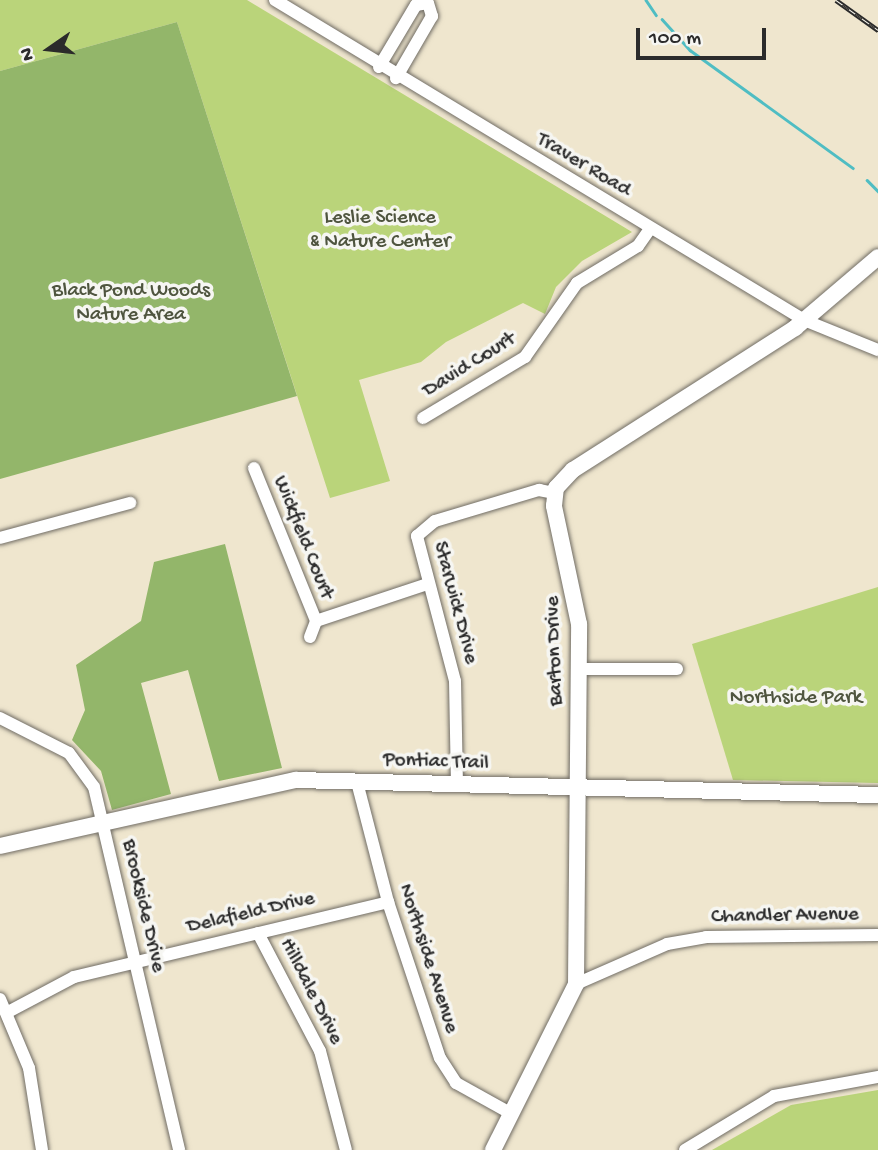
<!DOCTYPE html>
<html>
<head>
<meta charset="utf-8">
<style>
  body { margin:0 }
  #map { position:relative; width:878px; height:1150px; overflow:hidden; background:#efe6ce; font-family:"Gochi Hand",sans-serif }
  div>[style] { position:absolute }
  .green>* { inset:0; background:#bad47a }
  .forest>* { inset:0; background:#93b66a }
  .stream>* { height:2.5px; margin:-1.25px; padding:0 1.25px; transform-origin:1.25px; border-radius:1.25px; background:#4fbdc3 }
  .roads { filter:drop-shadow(0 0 2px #706c64) drop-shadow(0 0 2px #706c64) }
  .minor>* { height:12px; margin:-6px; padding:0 6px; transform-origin:6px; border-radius:6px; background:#fff }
  .major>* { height:16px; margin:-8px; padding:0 8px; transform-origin:8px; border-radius:8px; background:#fff }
  .rail>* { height:5px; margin-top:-2.5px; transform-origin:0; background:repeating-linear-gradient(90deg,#f6f6f2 0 8px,#2b2b2b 0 16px); box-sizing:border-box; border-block:2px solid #2b2b2b }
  span { translate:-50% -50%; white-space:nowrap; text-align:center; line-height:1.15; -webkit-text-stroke:7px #f6f6f2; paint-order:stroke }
  .street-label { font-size:21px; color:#2b2b2b }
  .park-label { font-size:21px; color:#4f553f }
  .north { position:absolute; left:14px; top:14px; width:70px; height:70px; -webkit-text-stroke:5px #f6f6f2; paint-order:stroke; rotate:256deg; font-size:19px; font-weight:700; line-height:28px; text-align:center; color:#2b2b2b }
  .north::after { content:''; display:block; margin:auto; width:24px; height:32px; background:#2b2b2b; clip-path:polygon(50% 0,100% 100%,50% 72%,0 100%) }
  .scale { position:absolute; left:636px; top:28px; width:130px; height:32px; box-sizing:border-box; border:4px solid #2b2b2b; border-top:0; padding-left:9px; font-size:21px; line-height:24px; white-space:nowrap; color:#2b2b2b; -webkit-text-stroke:5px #f6f6f2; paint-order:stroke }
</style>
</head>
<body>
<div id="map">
  <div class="green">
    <div style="clip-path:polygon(0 0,247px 0,632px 232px,582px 261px,556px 287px,545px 314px,523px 303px,446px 342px,421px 362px,359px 380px,390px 481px,330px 498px,177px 22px,0 71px)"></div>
    <div style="clip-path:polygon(878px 587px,878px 783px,733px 780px,692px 644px)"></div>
    <div style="clip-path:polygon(878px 1090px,878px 1150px,712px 1150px,791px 1105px)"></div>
  </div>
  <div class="forest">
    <div style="clip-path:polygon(177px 22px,297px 396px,0 479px,0 71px)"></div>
    <div style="clip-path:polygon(225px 544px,282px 768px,219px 781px,188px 670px,141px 683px,171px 794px,112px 810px,101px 771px,72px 740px,85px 710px,76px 665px,141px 621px,154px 562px)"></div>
  </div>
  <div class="stream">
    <div style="left:646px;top:0;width:18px;rotate:56deg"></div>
    <div style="left:662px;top:19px;width:42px;rotate:47.9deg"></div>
    <div style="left:690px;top:50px;width:201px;rotate:35.9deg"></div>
    <div style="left:867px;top:180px;width:16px;rotate:45deg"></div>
  </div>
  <div class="roads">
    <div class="minor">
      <div style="left:275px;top:0;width:618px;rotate:31.17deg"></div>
      <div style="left:804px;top:320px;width:80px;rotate:22.1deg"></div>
      <div style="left:379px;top:67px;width:72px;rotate:-59.2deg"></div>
      <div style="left:416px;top:5px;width:12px;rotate:-9deg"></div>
      <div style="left:428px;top:3px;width:14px;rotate:73deg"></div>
      <div style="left:432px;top:16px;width:72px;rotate:120.1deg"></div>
      <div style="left:423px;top:418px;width:119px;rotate:-30.9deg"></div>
      <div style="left:525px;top:357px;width:90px;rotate:-54.9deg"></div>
      <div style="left:577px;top:283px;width:71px;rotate:-31.2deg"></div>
      <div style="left:638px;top:246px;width:21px;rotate:-55deg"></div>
      <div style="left:254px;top:468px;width:165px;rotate:67.9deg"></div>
      <div style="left:316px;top:621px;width:117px;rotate:-18.4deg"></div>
      <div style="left:0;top:538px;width:135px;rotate:-15.1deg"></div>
      <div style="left:310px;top:637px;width:17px;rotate:-69deg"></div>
      <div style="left:580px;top:669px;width:97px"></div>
      <div style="left:0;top:718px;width:77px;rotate:26.9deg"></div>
      <div style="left:69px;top:753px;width:42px;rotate:53.7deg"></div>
      <div style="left:94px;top:787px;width:373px;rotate:76.8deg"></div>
      <div style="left:357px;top:782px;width:124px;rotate:75.5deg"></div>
      <div style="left:388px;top:902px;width:164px;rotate:71.6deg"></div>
      <div style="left:440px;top:1058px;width:30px;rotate:57deg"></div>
      <div style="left:456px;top:1083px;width:64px;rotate:29deg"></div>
      <div style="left:457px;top:785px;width:104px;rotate:-91.1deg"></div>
      <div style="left:455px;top:681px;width:150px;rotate:-104.7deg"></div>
      <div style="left:417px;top:536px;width:23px;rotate:-40deg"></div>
      <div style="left:435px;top:521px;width:109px;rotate:-16.6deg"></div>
      <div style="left:539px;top:490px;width:16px;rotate:11deg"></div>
      <div style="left:258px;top:933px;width:133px;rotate:62.3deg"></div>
      <div style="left:320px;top:1051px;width:102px;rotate:75.3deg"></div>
      <div style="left:576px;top:984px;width:99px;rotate:-23.7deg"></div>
      <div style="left:667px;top:944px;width:40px;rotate:-10deg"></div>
      <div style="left:706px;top:937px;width:172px;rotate:-0.7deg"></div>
      <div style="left:0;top:999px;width:75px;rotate:67.2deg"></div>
      <div style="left:29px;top:1068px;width:83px;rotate:81deg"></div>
      <div style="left:8px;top:1012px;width:75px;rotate:-27.9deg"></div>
      <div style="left:74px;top:977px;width:323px;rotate:-13.4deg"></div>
      <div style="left:685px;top:1150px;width:104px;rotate:-31.2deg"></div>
      <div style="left:774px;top:1096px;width:106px;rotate:-10.4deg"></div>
    </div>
    <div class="major">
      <div style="left:0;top:846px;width:303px;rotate:-12.6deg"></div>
      <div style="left:296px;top:780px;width:582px;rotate:1.48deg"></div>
      <div style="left:493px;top:1150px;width:186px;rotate:-63.4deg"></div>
      <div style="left:576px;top:984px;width:360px;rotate:-89.5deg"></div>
      <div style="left:579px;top:624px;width:121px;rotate:-102deg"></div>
      <div style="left:554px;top:506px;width:18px;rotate:-84deg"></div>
      <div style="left:556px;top:488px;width:25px;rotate:-47deg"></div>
      <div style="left:573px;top:470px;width:264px;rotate:-32.6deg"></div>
      <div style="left:795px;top:328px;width:109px;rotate:-40.5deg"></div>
    </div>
  </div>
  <div class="rail">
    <div style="left:836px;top:0;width:52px;rotate:35.5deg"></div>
  </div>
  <div class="street-label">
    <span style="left:583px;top:166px;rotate:31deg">Traver Road</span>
    <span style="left:470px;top:366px;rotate:-32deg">David Court</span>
    <span style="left:302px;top:538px;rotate:68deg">Wickfield Court</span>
    <span style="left:454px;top:603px;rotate:75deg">Starwick Drive</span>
    <span style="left:556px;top:651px;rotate:-92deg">Barton Drive</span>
    <span style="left:436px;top:763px;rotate:2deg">Pontiac Trail</span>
    <span style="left:142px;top:906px;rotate:77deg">Brookside Drive</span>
    <span style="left:251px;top:914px;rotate:-13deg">Delafield Drive</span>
    <span style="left:785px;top:917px;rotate:-1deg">Chandler Avenue</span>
    <span style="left:427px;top:959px;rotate:72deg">Northside Avenue</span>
    <span style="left:310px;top:992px;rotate:63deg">Hilldale Drive</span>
  </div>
  <div class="park-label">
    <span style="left:380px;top:231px">Leslie Science<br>&amp; Nature Center</span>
    <span style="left:131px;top:304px">Black Pond Woods<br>Nature Area</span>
    <span style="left:796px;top:699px">Northside Park</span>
  </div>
  <div class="north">N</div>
  <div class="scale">100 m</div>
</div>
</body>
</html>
